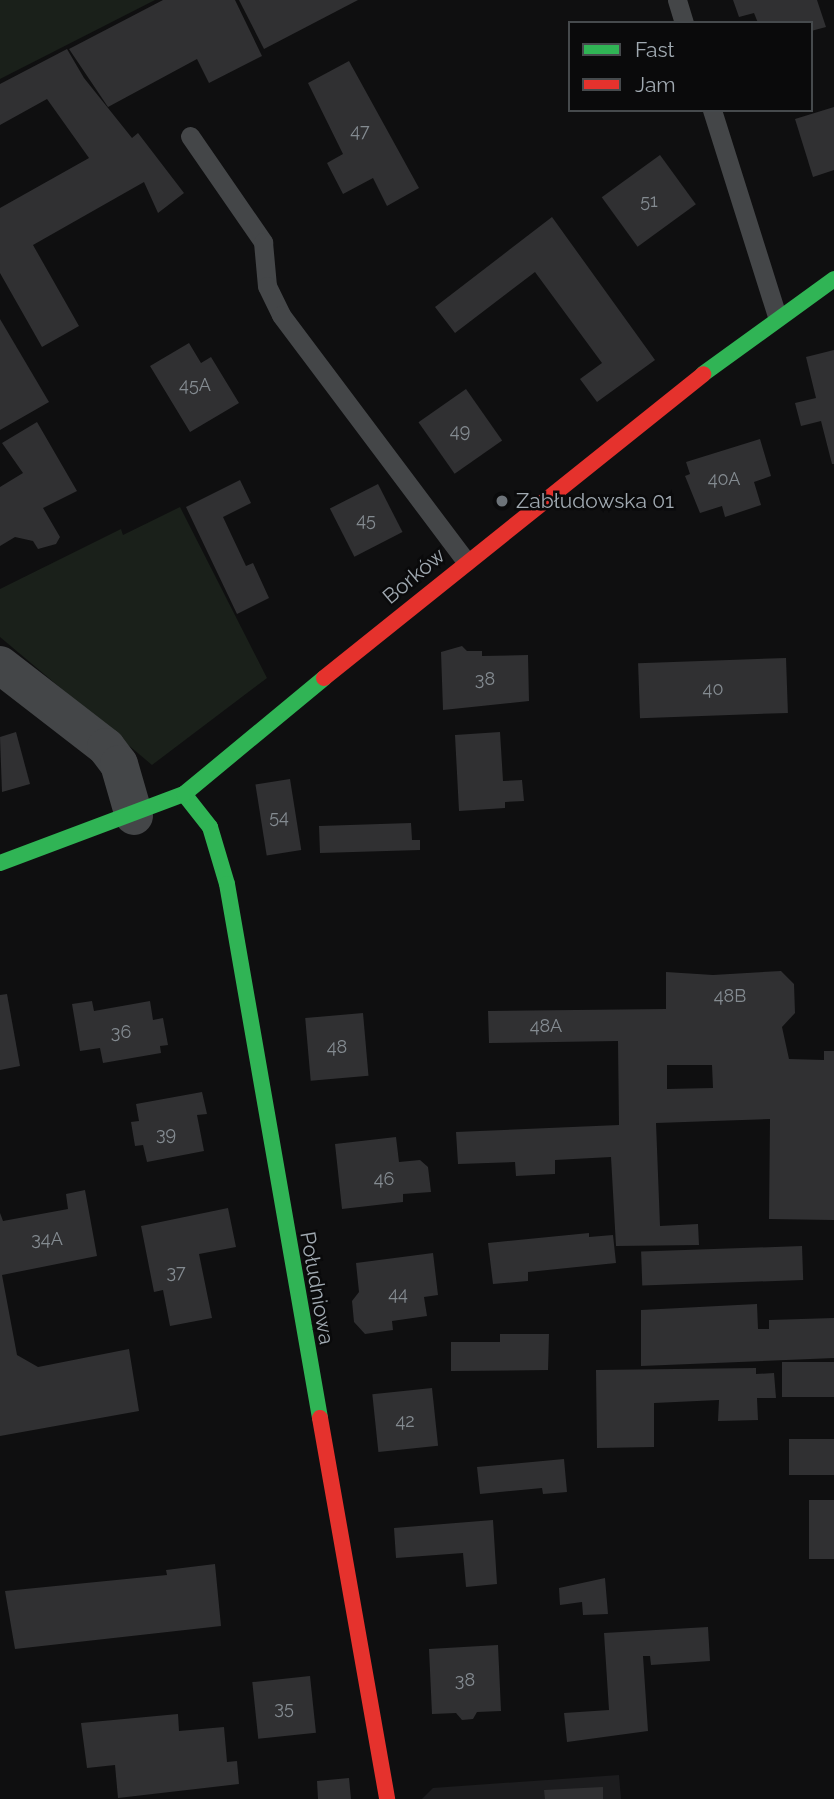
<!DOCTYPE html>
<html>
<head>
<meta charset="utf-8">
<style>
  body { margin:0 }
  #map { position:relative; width:834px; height:1799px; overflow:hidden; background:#0f0f10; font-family:Raleway,sans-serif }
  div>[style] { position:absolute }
  .built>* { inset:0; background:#1c1c1e }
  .green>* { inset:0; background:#1a201a }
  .building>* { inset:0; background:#303032; transform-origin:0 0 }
  .lane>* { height:19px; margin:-9.5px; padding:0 9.5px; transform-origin:9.5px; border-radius:9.5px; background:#444648 }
  .street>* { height:38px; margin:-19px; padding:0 19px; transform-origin:19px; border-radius:19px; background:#444648 }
  .fast>* { height:16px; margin:-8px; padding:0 8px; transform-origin:8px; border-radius:8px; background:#30b455 }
  .jam>* { height:16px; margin:-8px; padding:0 8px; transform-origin:8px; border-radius:8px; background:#e5322d }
  .dots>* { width:19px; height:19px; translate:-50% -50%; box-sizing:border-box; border:4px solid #0a0a0b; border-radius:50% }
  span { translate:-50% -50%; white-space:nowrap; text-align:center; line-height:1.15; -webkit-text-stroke:5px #0a0a0b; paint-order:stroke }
  .number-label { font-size:18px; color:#848b91 }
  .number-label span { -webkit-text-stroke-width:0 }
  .poi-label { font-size:21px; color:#a0a9b1 }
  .left { translate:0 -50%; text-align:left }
  .street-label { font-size:21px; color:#a0a9b1 }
  .legend { position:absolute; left:568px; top:21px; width:245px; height:91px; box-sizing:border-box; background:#0a0a0b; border:2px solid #464a4d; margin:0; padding:9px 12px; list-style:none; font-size:21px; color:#a0a9b1 }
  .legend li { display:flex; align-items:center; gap:14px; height:35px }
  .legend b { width:35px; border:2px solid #464a4d }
</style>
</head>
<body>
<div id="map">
  <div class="built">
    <div style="clip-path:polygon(619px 1775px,621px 1799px,422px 1799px,433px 1788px)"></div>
  </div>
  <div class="green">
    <div style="clip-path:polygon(0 0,155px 0,0 79px)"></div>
    <div style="clip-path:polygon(180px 507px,267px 678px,152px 765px,0 637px,0 589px,121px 529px,123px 535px)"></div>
  </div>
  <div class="building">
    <div style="clip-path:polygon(163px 0,235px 0,262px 56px,209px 83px,197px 59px,108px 107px,69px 49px)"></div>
    <div style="clip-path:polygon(239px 0,358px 0,264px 49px)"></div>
    <div style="clip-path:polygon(733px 0,817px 0,826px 27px,811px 31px,811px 23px,758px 23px,754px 13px,739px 17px)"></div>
    <div style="clip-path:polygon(67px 49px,84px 78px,132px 138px,138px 133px,184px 193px,158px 213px,144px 182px,33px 245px,79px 326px,42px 347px,0 273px,0 208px,89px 158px,47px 99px,0 125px,0 84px)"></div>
    <div style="clip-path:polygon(349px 61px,419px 188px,387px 206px,373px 178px,343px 194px,327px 163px,343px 154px,308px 83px)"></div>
    <div style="clip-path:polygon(834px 107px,834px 170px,813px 177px,795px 119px)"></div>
    <div style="left:660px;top:155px;width:61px;height:72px;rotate:54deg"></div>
    <div style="clip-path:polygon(552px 217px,655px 360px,597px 402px,580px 379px,602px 363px,535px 272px,455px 333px,435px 307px)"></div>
    <div style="clip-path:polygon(0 319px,49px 402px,0 430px)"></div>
    <div style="clip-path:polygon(189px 343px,201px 363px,211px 357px,239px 403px,190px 432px,150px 366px)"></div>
    <div style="clip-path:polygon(834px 350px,834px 464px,832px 464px,821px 421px,801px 426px,795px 403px,816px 398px,806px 357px)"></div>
    <div style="left:466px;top:389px;width:63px;height:58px;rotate:55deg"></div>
    <div style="clip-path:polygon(37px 422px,77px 491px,43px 508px,60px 537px,56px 544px,38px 549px,33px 541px,15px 537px,0 546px,0 487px,23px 473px,2px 443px)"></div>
    <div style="clip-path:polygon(760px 439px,771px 476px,754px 482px,761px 505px,725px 517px,722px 506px,700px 513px,685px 476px,690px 474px,686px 462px)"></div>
    <div style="clip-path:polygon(240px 480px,251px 503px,223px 517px,246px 566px,253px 563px,269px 598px,237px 614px,186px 507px)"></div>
    <div style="left:378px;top:484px;width:54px;height:54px;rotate:63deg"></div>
    <div style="clip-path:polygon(462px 646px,467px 651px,482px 651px,482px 656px,528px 655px,529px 701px,443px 710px,441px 652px)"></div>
    <div style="left:786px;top:658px;width:55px;height:148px;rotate:88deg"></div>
    <div style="clip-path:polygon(16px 732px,30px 784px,2px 792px,0 737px)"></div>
    <div style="clip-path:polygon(500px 732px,503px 781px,522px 780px,524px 801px,505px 802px,505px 808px,459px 811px,455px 735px)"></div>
    <div style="left:290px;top:779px;width:72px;height:35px;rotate:81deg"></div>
    <div style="clip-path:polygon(411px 823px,412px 840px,420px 840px,420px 850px,320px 853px,319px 826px)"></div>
    <div style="clip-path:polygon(evenodd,781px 971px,794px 984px,795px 1013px,782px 1027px,789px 1059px,824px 1060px,824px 1051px,834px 1051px,834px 1220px,769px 1219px,770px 1119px,656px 1123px,660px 1226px,698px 1224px,699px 1245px,616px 1246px,611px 1157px,555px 1160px,555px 1174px,516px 1176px,515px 1162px,458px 1164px,456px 1132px,619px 1125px,618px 1041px,489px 1043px,488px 1011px,666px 1009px,666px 972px,713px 975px,781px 971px,667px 1065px,712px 1065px,713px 1088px,667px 1089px,667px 1065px)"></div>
    <div style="clip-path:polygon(7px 994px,20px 1066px,0 1070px,0 995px)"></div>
    <div style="clip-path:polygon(92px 1001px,94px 1011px,150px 1001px,153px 1020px,163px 1018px,168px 1045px,160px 1046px,161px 1053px,103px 1063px,100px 1048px,80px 1051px,72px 1004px)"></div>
    <div style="left:363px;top:1013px;width:63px;height:58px;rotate:85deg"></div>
    <div style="clip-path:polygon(202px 1092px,207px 1114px,197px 1115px,204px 1151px,147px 1162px,143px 1145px,135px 1146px,131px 1122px,139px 1121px,136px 1104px)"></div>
    <div style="clip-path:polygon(396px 1137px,399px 1162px,420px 1160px,428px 1167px,431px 1192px,403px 1194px,403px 1202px,342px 1209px,335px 1144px)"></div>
    <div style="clip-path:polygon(85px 1190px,97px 1256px,2px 1275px,17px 1355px,38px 1367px,129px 1349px,139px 1411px,0 1436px,0 1213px,3px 1221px,68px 1209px,66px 1194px)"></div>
    <div style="clip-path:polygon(228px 1208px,236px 1247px,199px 1254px,212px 1318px,170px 1326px,163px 1290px,154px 1292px,141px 1226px)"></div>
    <div style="clip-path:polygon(589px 1233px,589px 1237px,613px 1235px,616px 1263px,528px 1272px,528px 1281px,493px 1284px,488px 1243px)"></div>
    <div style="left:802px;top:1246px;width:34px;height:161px;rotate:88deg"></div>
    <div style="clip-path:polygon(433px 1253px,438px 1295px,424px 1297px,427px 1316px,392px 1321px,393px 1330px,365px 1334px,354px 1322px,352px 1301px,359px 1292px,356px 1263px)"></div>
    <div style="clip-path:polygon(757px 1304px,758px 1329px,769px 1329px,769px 1320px,834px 1318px,834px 1358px,641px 1366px,641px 1310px)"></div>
    <div style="clip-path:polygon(500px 1334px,549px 1334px,548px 1370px,451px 1371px,451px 1342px,500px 1342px)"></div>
    <div style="left:834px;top:1362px;width:35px;height:52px;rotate:90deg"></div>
    <div style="clip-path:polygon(756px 1368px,756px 1374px,774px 1373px,776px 1398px,757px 1398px,758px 1420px,718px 1421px,719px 1400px,654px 1403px,654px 1447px,597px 1448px,596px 1370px)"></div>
    <div style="left:432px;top:1388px;width:58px;height:60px;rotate:84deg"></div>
    <div style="left:834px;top:1439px;width:36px;height:45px;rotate:90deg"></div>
    <div style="clip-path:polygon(564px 1459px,567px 1492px,543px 1494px,542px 1488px,480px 1494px,477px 1467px)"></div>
    <div style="left:834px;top:1500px;width:59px;height:25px;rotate:90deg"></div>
    <div style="clip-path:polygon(493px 1520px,497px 1584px,466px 1587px,463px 1553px,396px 1558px,394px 1528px)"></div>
    <div style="clip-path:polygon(215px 1564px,221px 1626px,15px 1649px,5px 1591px,167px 1575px,166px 1570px)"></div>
    <div style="clip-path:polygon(605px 1578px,608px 1614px,583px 1615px,582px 1602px,560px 1605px,559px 1588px)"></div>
    <div style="clip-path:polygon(708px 1627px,710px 1661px,651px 1665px,650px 1656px,643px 1656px,648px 1731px,567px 1742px,564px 1713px,609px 1710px,604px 1633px)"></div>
    <div style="clip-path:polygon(498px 1645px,501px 1711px,477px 1712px,473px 1719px,462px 1720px,456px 1713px,432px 1714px,429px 1649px)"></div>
    <div style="left:310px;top:1676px;width:57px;height:58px;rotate:84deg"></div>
    <div style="clip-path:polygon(178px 1714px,179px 1731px,224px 1727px,227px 1762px,237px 1761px,239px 1784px,118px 1798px,115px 1765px,87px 1768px,81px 1723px)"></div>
    <div style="clip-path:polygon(349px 1778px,351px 1799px,318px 1799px,317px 1781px)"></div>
    <div style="clip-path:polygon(603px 1787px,603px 1799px,545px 1799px,544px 1790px)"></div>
  </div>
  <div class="lane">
    <div style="left:677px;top:0;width:24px;rotate:73deg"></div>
    <div style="left:712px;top:110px;width:216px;rotate:72.5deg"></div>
    <div style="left:190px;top:136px;width:129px;rotate:55.4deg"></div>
    <div style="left:263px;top:242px;width:44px;rotate:84.8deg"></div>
    <div style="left:267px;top:286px;width:32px;rotate:64deg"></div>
    <div style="left:281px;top:315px;width:308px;rotate:53.1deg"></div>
  </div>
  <div class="street">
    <div style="left:0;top:665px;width:134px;rotate:37.7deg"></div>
    <div style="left:106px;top:747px;width:21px;rotate:53deg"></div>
    <div style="left:119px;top:764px;width:54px;rotate:73.9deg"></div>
  </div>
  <div class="fast">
    <div style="left:703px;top:374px;width:162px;rotate:-35.9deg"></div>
    <div style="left:184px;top:794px;width:42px;rotate:51.8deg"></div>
    <div style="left:210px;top:827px;width:59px;rotate:73.4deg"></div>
    <div style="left:227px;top:884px;width:542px;rotate:80.12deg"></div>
    <div style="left:0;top:863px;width:197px;rotate:-20.6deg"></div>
    <div style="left:184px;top:794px;width:182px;rotate:-39.6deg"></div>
  </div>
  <div class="jam">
    <div style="left:324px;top:678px;width:486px;rotate:-38.7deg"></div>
    <div style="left:320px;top:1418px;width:387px;rotate:80deg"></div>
  </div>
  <div class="dots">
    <div style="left:502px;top:501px;background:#6d7379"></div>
  </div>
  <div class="number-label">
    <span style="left:360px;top:131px">47</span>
    <span style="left:649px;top:201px">51</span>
    <span style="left:195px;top:385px">45A</span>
    <span style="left:460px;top:431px">49</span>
    <span style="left:724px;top:479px">40A</span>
    <span style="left:366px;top:520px">45</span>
    <span style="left:485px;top:679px">38</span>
    <span style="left:713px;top:689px">40</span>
    <span style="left:279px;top:817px">54</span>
    <span style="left:730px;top:996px">48B</span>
    <span style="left:546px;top:1026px">48A</span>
    <span style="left:121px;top:1032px">36</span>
    <span style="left:337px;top:1047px">48</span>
    <span style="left:166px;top:1134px">39</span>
    <span style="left:384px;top:1179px">46</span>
    <span style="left:47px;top:1239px">34A</span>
    <span style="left:176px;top:1272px">37</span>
    <span style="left:398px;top:1294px">44</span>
    <span style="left:405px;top:1421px">42</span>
    <span style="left:465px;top:1680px">38</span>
    <span style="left:284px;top:1708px">35</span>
  </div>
  <div class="poi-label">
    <span class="left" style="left:516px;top:501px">Zabłudowska 01</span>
  </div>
  <div class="street-label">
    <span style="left:414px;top:576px;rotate:-40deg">Borków</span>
    <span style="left:317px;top:1288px;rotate:80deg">Południowa</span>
  </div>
  <ul class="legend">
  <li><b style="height:9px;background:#30b455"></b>Fast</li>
  <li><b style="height:9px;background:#e5322d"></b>Jam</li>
  </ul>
</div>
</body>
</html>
